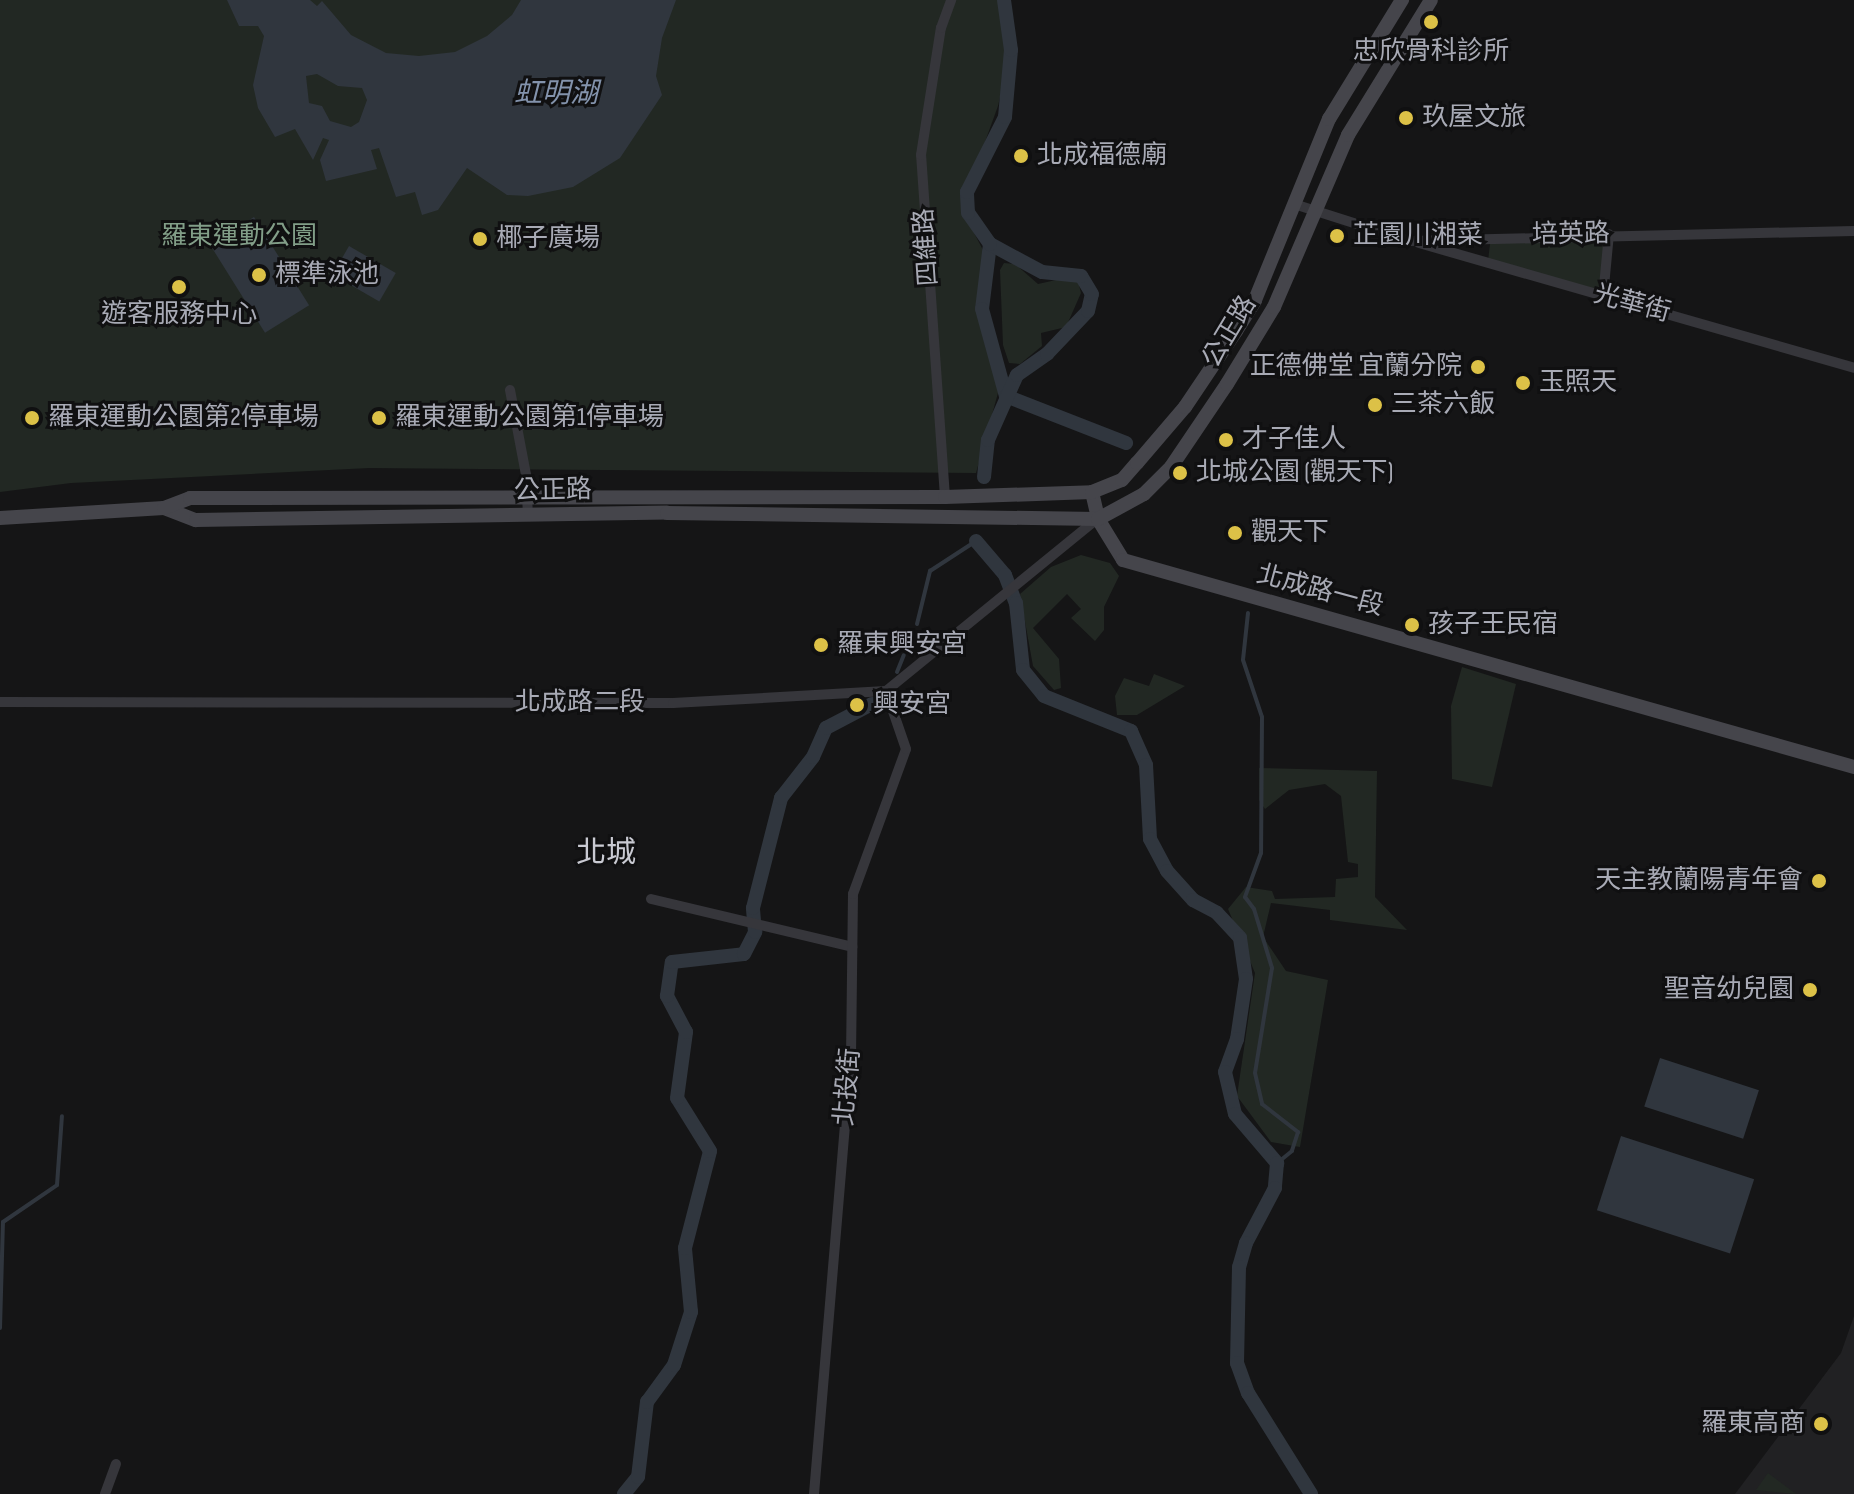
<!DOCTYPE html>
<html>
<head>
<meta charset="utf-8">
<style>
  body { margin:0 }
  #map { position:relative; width:1854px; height:1494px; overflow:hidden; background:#151516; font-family:"Sofia Sans Condensed","Noto Sans TC",sans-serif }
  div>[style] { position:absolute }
  .built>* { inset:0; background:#212123 }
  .green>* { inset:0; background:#222823 }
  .water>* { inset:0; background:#30363e; transform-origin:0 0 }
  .stream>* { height:4px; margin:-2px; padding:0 2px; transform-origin:2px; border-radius:2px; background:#30363e }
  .canal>* { height:14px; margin:-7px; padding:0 7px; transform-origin:7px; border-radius:7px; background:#30363e }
  .street>* { height:10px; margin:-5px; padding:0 5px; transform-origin:5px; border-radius:5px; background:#36363b }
  .secondary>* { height:14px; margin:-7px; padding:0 7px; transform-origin:7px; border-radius:7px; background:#45454b }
  .dots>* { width:22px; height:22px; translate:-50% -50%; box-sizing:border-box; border:4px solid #101011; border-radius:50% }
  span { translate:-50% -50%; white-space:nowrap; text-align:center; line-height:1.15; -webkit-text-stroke:6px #101011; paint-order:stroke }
  .poi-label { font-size:26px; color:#a8aab5 }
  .left { translate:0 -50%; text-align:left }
  .right { translate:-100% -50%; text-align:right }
  .street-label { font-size:26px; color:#a8aab5 }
  .park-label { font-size:26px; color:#829e88 }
  .water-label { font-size:28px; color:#8393ac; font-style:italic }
  .quarter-label { font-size:30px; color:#c9cad2 }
</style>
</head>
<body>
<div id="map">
  <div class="built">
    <div style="clip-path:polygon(1854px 1316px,1854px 1494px,1735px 1494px,1841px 1353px)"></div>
  </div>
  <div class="green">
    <div style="clip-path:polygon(0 0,1005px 0,1008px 61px,998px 106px,961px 208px,983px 250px,985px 333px,1001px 382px,976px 473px,369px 468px,71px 483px,0 492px)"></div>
    <div style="clip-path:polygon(1609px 234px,1603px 297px,1488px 261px,1491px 236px)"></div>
    <div style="clip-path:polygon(1004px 263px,1015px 264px,1038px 284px,1065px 278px,1078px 281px,1081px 293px,1066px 327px,1041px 333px,1042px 346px,1020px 364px,1009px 363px,1003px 345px,1000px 270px)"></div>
    <div style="clip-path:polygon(1081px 555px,1110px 563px,1119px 576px,1104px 607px,1104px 630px,1095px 641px,1071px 618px,1081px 609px,1067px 594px,1033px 628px,1059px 659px,1061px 688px,1054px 690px,1033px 666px,1020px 594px,1051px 567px)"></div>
    <div style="clip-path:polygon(1462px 667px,1516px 684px,1492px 787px,1452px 779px,1451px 706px)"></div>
    <div style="clip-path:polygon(1154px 674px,1185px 686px,1137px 715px,1117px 715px,1115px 696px,1124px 678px,1149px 686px)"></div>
    <div style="clip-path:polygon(1259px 768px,1377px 771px,1375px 897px,1407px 930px,1330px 920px,1330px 910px,1271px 903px,1263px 937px,1286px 971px,1328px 980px,1300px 1147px,1271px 1142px,1237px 1096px,1255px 973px,1228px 909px,1246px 887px,1272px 891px,1275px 899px,1335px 897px,1336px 879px,1358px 877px,1358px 864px,1348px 862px,1341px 796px,1325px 784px,1289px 790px,1265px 809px,1259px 800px)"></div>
    <div style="clip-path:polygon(1768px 1473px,1796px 1494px,1756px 1490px)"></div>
  </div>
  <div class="water">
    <div style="clip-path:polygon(evenodd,227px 0,310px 0,317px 6px,322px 1px,351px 35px,386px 53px,419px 56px,455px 52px,487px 36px,512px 15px,521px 0,676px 0,662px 38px,656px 76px,662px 95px,620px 158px,573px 187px,528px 196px,507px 195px,467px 168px,438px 210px,422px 215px,415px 192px,396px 197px,379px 148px,371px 150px,377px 169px,326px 181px,320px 160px,329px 140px,323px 138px,313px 160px,295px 129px,275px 137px,258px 108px,253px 85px,264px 36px,258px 26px,239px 26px,227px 0,317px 74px,338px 86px,362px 88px,367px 100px,359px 122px,351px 127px,330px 121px,322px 106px,309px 103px,306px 76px,317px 74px)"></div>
    <div style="left:254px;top:217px;width:104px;height:52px;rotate:58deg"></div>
    <div style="left:349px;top:246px;width:54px;height:33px;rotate:30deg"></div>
    <div style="left:1660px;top:1058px;width:104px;height:51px;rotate:18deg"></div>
    <div style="left:1621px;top:1136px;width:140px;height:78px;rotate:18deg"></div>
  </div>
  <div class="stream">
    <div style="left:1248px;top:613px;width:47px;rotate:96.1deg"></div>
    <div style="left:1243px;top:660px;width:60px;rotate:71.6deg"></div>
    <div style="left:1262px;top:717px;width:136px;rotate:90.4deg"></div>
    <div style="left:1261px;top:853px;width:47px;rotate:110deg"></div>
    <div style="left:1245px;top:897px;width:15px;rotate:53deg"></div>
    <div style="left:1254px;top:909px;width:62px;rotate:73deg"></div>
    <div style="left:1272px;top:968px;width:106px;rotate:99.2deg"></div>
    <div style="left:1255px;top:1073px;width:32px;rotate:77deg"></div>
    <div style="left:1262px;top:1104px;width:46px;rotate:37.9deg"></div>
    <div style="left:1298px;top:1132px;width:20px;rotate:108deg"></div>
    <div style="left:1292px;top:1151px;width:19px;rotate:141deg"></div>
    <div style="left:917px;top:624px;width:55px;rotate:-76.2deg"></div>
    <div style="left:930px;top:571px;width:55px;rotate:-33.1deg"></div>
    <div style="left:897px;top:672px;width:18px;rotate:-68deg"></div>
    <div style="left:0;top:1328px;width:106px;rotate:-88.4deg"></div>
    <div style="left:3px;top:1222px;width:65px;rotate:-34.4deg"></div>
    <div style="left:57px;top:1185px;width:69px;rotate:-85.9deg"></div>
  </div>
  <div class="canal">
    <div style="left:990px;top:244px;width:65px;rotate:97deg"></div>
    <div style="left:982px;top:309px;width:90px;rotate:74.6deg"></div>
    <div style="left:1006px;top:396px;width:129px;rotate:21.4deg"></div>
    <div style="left:984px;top:477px;width:37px;rotate:-84deg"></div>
    <div style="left:988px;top:440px;width:71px;rotate:-66deg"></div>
    <div style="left:1017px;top:375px;width:37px;rotate:-35deg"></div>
    <div style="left:1047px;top:354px;width:59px;rotate:-46.4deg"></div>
    <div style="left:1088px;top:311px;width:17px;rotate:-77deg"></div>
    <div style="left:1092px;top:294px;width:21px;rotate:-121deg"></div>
    <div style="left:1081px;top:276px;width:39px;rotate:-174deg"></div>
    <div style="left:1042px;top:272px;width:59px;rotate:-151.7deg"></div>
    <div style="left:990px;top:244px;width:38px;rotate:-125deg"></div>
    <div style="left:968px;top:213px;width:21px;rotate:-93deg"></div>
    <div style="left:967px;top:192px;width:84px;rotate:-63.1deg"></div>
    <div style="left:1005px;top:117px;width:67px;rotate:-84.9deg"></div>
    <div style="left:1011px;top:50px;width:50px;rotate:-98deg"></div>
    <div style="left:976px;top:541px;width:45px;rotate:49.5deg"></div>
    <div style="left:1005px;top:575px;width:30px;rotate:69deg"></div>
    <div style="left:1016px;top:603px;width:67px;rotate:84deg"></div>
    <div style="left:1023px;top:670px;width:33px;rotate:51deg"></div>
    <div style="left:1044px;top:696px;width:94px;rotate:21.9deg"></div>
    <div style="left:1131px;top:731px;width:37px;rotate:66deg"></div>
    <div style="left:1146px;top:765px;width:74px;rotate:86.9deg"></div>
    <div style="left:1150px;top:839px;width:36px;rotate:62deg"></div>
    <div style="left:1167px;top:871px;width:39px;rotate:48deg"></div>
    <div style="left:1193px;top:900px;width:27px;rotate:28deg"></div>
    <div style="left:1217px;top:913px;width:34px;rotate:47deg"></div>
    <div style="left:1240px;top:938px;width:41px;rotate:81.7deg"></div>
    <div style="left:1246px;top:979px;width:61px;rotate:98.5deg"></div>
    <div style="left:1237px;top:1039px;width:35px;rotate:110deg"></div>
    <div style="left:1225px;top:1072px;width:43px;rotate:76.6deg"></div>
    <div style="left:1235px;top:1114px;width:65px;rotate:49.4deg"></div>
    <div style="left:1277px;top:1163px;width:25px;rotate:95deg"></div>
    <div style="left:1275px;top:1188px;width:62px;rotate:117.8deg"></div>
    <div style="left:1246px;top:1243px;width:25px;rotate:106deg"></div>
    <div style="left:1239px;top:1267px;width:96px;rotate:91.2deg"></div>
    <div style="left:1237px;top:1363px;width:32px;rotate:70deg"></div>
    <div style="left:1248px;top:1393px;width:119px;rotate:58deg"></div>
    <div style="left:624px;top:1494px;width:22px;rotate:-51deg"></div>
    <div style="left:638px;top:1477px;width:76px;rotate:-83.2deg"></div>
    <div style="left:647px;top:1402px;width:46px;rotate:-53.9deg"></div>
    <div style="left:674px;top:1365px;width:56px;rotate:-72.2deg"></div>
    <div style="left:691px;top:1312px;width:64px;rotate:-95.4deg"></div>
    <div style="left:685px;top:1248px;width:100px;rotate:-75.5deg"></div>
    <div style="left:710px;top:1151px;width:62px;rotate:-121.9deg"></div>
    <div style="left:677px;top:1098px;width:67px;rotate:-82.2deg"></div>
    <div style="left:686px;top:1032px;width:41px;rotate:-117.8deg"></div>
    <div style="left:667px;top:996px;width:34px;rotate:-82deg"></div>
    <div style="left:672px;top:962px;width:72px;rotate:-6.3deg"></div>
    <div style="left:744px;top:954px;width:25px;rotate:-63deg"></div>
    <div style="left:755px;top:932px;width:24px;rotate:-95deg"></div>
    <div style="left:753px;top:908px;width:114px;rotate:-75.7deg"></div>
    <div style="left:781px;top:798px;width:52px;rotate:-52deg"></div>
    <div style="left:813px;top:757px;width:32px;rotate:-66deg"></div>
    <div style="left:826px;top:728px;width:52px;rotate:-27.6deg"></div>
  </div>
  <div class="street">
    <div style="left:1294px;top:204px;width:122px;rotate:17.7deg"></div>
    <div style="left:1410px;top:241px;width:444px;rotate:-1.3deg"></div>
    <div style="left:1419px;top:243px;width:453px;rotate:16deg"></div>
    <div style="left:1603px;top:297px;width:63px;rotate:-84.6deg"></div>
    <div style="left:510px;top:390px;width:86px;rotate:79.3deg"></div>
    <div style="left:526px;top:475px;width:41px;rotate:87.2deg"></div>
    <div style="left:945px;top:497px;width:343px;rotate:-94deg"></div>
    <div style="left:921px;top:155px;width:129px;rotate:-81.1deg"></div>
    <div style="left:941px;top:28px;width:30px;rotate:-70deg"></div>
    <div style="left:0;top:702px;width:673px;rotate:0.09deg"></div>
    <div style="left:673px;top:703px;width:213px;rotate:-3.2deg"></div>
    <div style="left:886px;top:691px;width:272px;rotate:-39.2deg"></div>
    <div style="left:651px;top:899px;width:207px;rotate:13.4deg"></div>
    <div style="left:105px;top:1494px;width:32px;rotate:-70deg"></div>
    <div style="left:814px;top:1494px;width:439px;rotate:-85.2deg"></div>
    <div style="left:851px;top:1057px;width:163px;rotate:-89.3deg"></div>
    <div style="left:853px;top:894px;width:154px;rotate:-69.9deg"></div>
    <div style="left:906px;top:749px;width:61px;rotate:-109deg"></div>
  </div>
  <div class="secondary">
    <div style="left:1092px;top:492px;width:28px;rotate:77deg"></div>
    <div style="left:1098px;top:519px;width:48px;rotate:58.6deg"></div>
    <div style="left:1123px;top:560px;width:760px;rotate:15.81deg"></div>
    <div style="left:164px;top:508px;width:34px;rotate:21deg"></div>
    <div style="left:196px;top:520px;width:471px;rotate:-0.9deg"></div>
    <div style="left:667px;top:513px;width:431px;rotate:0.8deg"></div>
    <div style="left:1098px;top:519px;width:52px;rotate:-28.5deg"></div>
    <div style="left:1144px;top:494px;width:38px;rotate:-45deg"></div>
    <div style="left:1171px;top:467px;width:100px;rotate:-56deg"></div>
    <div style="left:1227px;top:384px;width:90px;rotate:-58.6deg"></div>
    <div style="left:1274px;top:307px;width:187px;rotate:-66.7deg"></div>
    <div style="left:1348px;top:135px;width:158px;rotate:-58.4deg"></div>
    <div style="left:0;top:518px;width:164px;rotate:-3.5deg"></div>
    <div style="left:164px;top:508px;width:28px;rotate:-21deg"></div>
    <div style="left:190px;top:498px;width:755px;rotate:-0.08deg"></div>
    <div style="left:945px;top:497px;width:147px;rotate:-1.9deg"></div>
    <div style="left:1092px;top:492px;width:32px;rotate:-22deg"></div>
    <div style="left:1122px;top:480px;width:23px;rotate:-49deg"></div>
    <div style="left:1137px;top:463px;width:74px;rotate:-49.4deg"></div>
    <div style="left:1185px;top:407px;width:92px;rotate:-56.1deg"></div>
    <div style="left:1236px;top:331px;width:36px;rotate:-58deg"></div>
    <div style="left:1255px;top:300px;width:196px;rotate:-67.8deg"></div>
    <div style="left:1329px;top:119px;width:140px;rotate:-58.5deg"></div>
  </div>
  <div class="dots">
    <div style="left:1431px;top:22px;background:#dcc147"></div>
    <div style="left:1406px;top:118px;background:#dcc147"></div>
    <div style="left:1021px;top:156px;background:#dcc147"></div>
    <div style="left:1337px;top:236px;background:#dcc147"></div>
    <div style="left:480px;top:239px;background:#dcc147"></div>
    <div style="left:259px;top:275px;background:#dcc147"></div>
    <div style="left:179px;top:287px;background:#dcc147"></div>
    <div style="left:1478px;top:367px;background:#dcc147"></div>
    <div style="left:1523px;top:383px;background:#dcc147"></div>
    <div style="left:1375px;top:405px;background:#dcc147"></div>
    <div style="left:32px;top:418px;background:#dcc147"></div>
    <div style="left:379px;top:418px;background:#dcc147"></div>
    <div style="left:1226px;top:440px;background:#dcc147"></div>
    <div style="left:1180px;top:473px;background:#dcc147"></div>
    <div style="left:1235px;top:533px;background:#dcc147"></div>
    <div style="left:1412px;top:625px;background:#dcc147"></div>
    <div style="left:821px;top:645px;background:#dcc147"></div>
    <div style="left:857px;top:705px;background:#dcc147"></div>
    <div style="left:1819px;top:881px;background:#dcc147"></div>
    <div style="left:1810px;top:990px;background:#dcc147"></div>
    <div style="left:1821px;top:1424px;background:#dcc147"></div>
  </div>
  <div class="poi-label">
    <span style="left:1431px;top:52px">忠欣骨科診所</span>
    <span class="left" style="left:1422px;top:118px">玖屋文旅</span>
    <span class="left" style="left:1037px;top:156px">北成福德廟</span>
    <span class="left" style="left:1353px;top:236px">芷園川湘菜</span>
    <span class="left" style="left:496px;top:239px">椰子廣場</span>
    <span class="left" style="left:275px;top:275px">標準泳池</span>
    <span style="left:179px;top:315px">遊客服務中心</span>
    <span class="right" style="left:1462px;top:367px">正德佛堂 宜蘭分院</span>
    <span class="left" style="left:1539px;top:383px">玉照天</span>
    <span class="left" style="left:1391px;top:405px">三茶六飯</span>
    <span class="left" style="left:48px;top:418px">羅東運動公園第2停車場</span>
    <span class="left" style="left:395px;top:418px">羅東運動公園第1停車場</span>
    <span class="left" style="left:1242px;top:440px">才子佳人</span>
    <span class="left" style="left:1196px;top:473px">北城公園 (觀天下)</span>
    <span class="left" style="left:1251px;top:533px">觀天下</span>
    <span class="left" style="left:1428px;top:625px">孩子王民宿</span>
    <span class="left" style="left:837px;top:645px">羅東興安宮</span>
    <span class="left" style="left:873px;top:705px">興安宮</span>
    <span class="right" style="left:1803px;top:881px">天主教蘭陽青年會</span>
    <span class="right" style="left:1794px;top:990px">聖音幼兒園</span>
    <span class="right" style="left:1805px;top:1424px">羅東高商</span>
  </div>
  <div class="street-label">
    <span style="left:1571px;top:235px;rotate:-1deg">培英路</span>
    <span style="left:927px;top:247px;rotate:-94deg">四維路</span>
    <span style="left:1632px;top:304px;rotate:15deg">光華街</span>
    <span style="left:1230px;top:332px;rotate:-59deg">公正路</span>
    <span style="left:553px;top:491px;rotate:-1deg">公正路</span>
    <span style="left:1320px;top:591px;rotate:15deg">北成路一段</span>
    <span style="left:580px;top:703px">北成路二段</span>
    <span style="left:848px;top:1087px;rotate:-85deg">北投街</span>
  </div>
  <div class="park-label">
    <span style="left:239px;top:237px">羅東運動公園</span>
  </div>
  <div class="water-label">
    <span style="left:556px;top:94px">虹明湖</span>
  </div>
  <div class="quarter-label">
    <span style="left:606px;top:853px">北城</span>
  </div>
</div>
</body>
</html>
